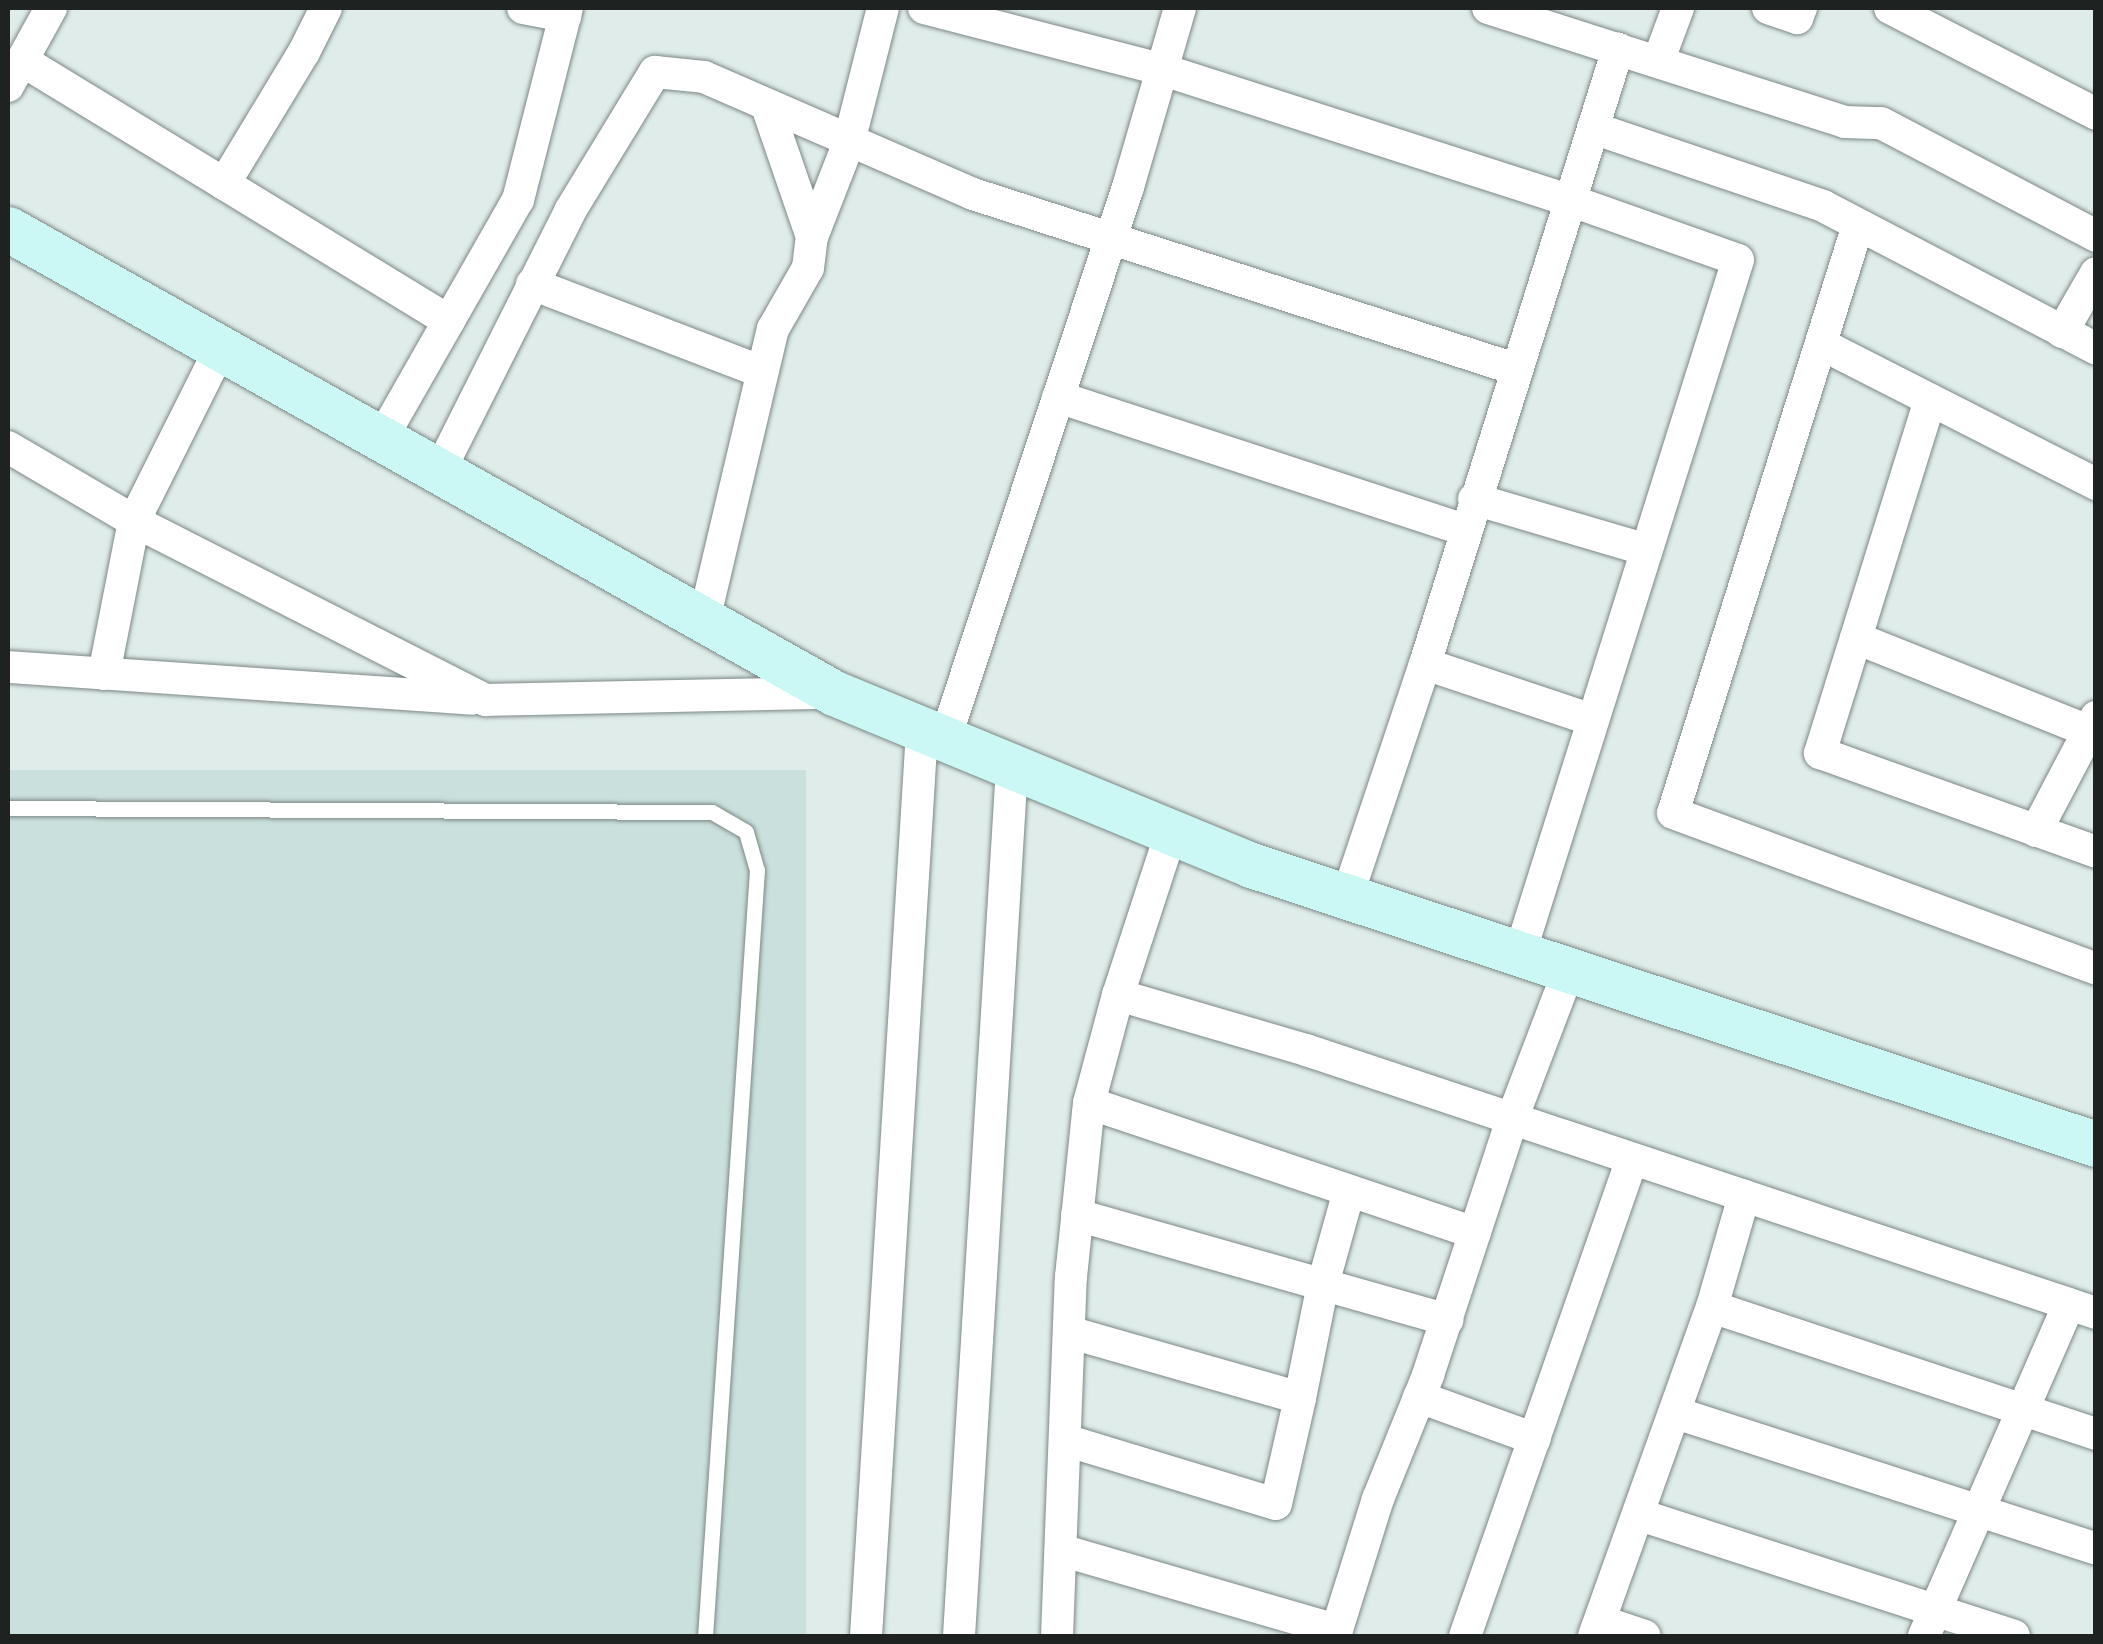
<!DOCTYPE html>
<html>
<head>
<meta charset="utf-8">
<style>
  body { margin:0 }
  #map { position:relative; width:2103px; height:1644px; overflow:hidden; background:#dfecea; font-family:"Source Sans 3",sans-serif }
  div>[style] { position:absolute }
  .built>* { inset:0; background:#cae0dd; transform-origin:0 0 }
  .roads { filter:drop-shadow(0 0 2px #7c8886) drop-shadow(0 0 2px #7c8886) }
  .lane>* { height:15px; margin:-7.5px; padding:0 7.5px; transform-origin:7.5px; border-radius:7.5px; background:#fff }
  .street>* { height:32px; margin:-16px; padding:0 16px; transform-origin:16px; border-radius:16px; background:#fff }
  .secondary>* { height:45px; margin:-22.5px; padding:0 22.5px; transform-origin:22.5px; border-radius:22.5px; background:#cbf8f4 }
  span { translate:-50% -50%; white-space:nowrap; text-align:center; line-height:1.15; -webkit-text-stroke:10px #ecf9f7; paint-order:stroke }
  .frame { position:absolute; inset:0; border:10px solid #1e2322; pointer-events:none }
</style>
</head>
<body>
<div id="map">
  <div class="built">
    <div style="left:8px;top:770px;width:798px;height:866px"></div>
  </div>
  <div class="roads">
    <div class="lane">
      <div style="left:8px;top:808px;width:704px;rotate:0.33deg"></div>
      <div style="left:712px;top:812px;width:39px;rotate:30deg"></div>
      <div style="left:746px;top:832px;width:40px;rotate:74deg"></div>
      <div style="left:757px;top:870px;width:768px;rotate:93.88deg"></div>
    </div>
    <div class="street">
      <div style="left:523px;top:8px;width:43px;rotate:10.8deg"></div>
      <div style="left:924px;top:8px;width:244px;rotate:14.5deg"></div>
      <div style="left:1160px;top:69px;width:429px;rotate:17.8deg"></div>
      <div style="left:1569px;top:200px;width:179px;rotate:19.5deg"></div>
      <div style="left:1738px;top:260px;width:726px;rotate:107.46deg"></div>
      <div style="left:1488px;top:8px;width:375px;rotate:17.7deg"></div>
      <div style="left:1845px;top:122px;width:36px;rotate:2deg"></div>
      <div style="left:1881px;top:123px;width:243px;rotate:27.7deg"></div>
      <div style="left:1768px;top:8px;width:31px;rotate:19deg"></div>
      <div style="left:1797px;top:18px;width:11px;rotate:-68deg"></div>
      <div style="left:1890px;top:8px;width:232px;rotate:27.2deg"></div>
      <div style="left:23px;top:61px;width:499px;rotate:31.4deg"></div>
      <div style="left:1658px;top:62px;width:58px;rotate:-69.7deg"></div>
      <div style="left:8px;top:86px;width:89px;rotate:-61.1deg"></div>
      <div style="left:1593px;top:128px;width:243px;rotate:18.7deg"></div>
      <div style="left:1823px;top:206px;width:308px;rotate:27.6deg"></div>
      <div style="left:224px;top:184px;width:154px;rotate:-58.8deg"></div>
      <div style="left:304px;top:52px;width:49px;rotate:-63.4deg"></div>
      <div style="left:1858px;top:225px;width:616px;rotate:107.46deg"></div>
      <div style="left:1673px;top:813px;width:451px;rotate:20.2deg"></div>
      <div style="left:812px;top:237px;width:102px;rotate:-68.7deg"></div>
      <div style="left:849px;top:142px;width:138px;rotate:-75.8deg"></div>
      <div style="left:532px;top:284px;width:246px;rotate:20.9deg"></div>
      <div style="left:2062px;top:332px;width:68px;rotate:-60deg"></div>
      <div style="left:1821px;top:344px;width:309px;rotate:27deg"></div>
      <div style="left:1058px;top:397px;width:427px;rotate:18.1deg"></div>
      <div style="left:1930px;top:400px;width:370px;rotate:107.3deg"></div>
      <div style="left:1820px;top:753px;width:293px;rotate:19.7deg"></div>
      <div style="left:382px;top:438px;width:274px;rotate:-60.3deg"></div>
      <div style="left:518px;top:200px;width:198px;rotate:-75.7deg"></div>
      <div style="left:8px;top:447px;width:146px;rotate:30.4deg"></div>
      <div style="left:134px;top:521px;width:195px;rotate:-63.4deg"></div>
      <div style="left:440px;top:470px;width:290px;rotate:-63.3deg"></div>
      <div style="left:570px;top:211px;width:163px;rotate:-58.6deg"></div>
      <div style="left:655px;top:72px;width:49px;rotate:5.8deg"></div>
      <div style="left:704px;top:77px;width:293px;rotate:23.5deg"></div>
      <div style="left:973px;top:194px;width:570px;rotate:17.89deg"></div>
      <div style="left:1474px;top:499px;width:180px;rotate:16.4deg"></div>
      <div style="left:704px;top:620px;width:299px;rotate:-76.7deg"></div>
      <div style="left:773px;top:329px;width:70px;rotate:-60.2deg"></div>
      <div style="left:808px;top:268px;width:31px;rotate:-83deg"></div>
      <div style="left:812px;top:237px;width:139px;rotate:-109deg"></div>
      <div style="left:1856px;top:638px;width:250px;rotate:21.8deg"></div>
      <div style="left:1425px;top:664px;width:176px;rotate:18.5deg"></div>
      <div style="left:8px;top:667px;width:465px;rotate:3.9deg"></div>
      <div style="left:104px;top:674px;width:156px;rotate:-78.9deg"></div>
      <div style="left:134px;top:521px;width:395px;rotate:27deg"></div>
      <div style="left:486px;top:700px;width:348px;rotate:-1.2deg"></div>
      <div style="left:945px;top:739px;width:582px;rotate:-71.66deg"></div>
      <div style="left:1128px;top:187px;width:186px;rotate:-73.8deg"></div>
      <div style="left:2036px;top:831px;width:129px;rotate:-62.2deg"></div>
      <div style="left:1347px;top:897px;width:246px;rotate:-71.5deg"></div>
      <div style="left:1425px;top:664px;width:645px;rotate:-72.58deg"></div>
      <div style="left:1118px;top:995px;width:196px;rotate:16.3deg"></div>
      <div style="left:1306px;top:1050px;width:833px;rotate:18.41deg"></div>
      <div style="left:1089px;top:1103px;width:407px;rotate:18.6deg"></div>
      <div style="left:1077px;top:1215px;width:385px;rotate:15.8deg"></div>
      <div style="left:1712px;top:1307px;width:404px;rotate:18.3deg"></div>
      <div style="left:1419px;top:1397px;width:123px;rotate:19.9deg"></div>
      <div style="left:1300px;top:1398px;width:116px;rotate:-78.6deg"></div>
      <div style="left:1323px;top:1284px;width:97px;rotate:-74.4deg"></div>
      <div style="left:1676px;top:1413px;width:441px;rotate:17.9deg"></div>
      <div style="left:1065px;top:1440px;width:220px;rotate:16.9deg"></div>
      <div style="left:1276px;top:1504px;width:109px;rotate:-77.2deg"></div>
      <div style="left:1300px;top:1398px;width:240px;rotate:-164.1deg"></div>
      <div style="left:1640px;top:1515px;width:393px;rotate:17.9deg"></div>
      <div style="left:1061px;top:1550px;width:287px;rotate:16.2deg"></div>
      <div style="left:1600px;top:1621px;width:47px;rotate:18.4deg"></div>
      <div style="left:866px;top:1636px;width:908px;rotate:-86.46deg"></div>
      <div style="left:959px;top:1636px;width:871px;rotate:-86.51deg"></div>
      <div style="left:1057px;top:1636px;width:359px;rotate:-87.8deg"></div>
      <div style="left:1071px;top:1277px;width:175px;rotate:-84.1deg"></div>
      <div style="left:1089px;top:1103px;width:112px;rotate:-75deg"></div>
      <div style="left:1118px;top:995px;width:170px;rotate:-71.9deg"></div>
      <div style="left:1335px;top:1636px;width:144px;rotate:-72.6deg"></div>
      <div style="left:1378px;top:1499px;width:134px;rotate:-68deg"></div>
      <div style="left:1428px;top:1375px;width:269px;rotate:-71.8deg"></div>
      <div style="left:1512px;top:1119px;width:160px;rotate:-69.1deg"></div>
      <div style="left:1465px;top:1636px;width:505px;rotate:-70.7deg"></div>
      <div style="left:1594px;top:1636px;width:350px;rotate:-70.3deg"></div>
      <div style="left:1712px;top:1307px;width:116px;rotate:-73.9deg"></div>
      <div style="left:1924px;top:1636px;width:362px;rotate:-66.4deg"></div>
    </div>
    <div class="secondary">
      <div style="left:8px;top:229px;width:947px;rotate:29.32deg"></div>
      <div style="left:834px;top:693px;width:451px;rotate:22.4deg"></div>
      <div style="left:1251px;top:865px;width:890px;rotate:18.27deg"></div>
    </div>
  </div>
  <div class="frame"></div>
</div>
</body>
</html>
